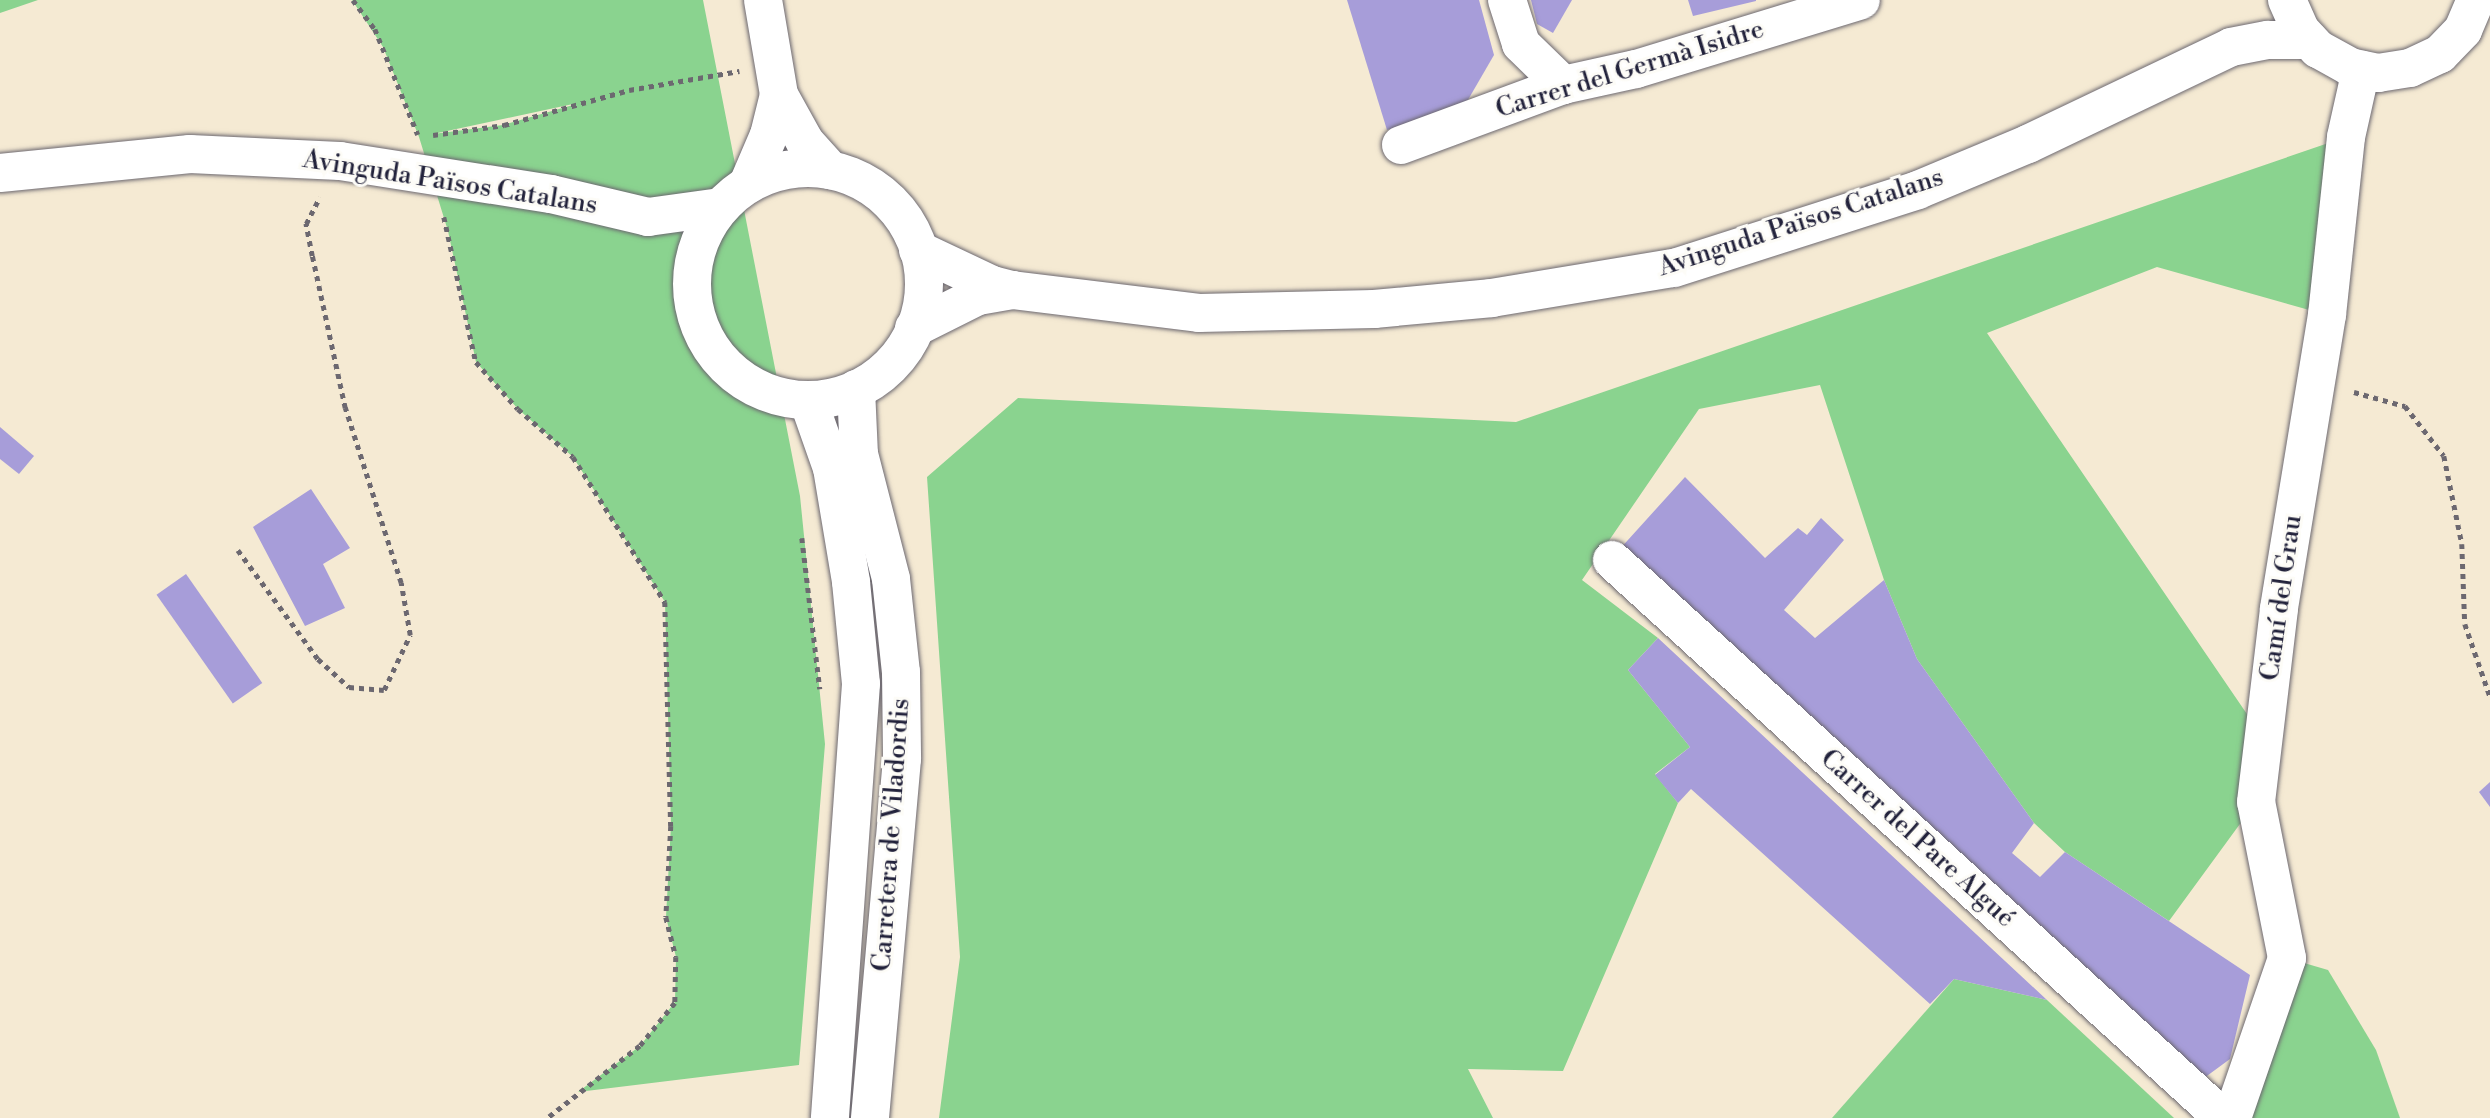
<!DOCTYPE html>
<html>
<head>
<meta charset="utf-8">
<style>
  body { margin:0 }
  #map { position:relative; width:2490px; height:1118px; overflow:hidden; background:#f5ead3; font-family:"Libre Bodoni",serif }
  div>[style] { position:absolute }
  .green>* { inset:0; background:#8ad38f }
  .building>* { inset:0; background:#a79dd9; transform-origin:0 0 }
  .path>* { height:4.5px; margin-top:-2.25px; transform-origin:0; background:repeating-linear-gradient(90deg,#6c6870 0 5px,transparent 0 10px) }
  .roads { filter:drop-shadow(0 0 2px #6c6870) drop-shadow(0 0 2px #6c6870) }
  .minor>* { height:38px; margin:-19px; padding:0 19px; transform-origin:19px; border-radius:19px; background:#fff }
  .minor>.ring { margin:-19px; padding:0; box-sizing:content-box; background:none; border:38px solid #fff; border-radius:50% }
  span { translate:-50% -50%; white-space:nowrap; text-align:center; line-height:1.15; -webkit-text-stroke:6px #fdfcf7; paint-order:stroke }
  .street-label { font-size:26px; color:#22223b }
</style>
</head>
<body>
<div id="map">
  <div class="green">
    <div style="clip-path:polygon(0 0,38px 0,0 13px)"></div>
    <div style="clip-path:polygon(evenodd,352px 0,703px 0,800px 496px,825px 744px,799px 1065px,578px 1092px,640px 1046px,675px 1002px,676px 957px,666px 917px,671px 825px,665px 602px,573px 457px,518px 409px,476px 362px,448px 231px,419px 137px,383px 47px,352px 0,573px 105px,503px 125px,433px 134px,573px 104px,573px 105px)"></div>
    <div style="clip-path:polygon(2346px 137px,2327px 315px,2157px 267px,1987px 333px,2264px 739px,2256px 802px,2169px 921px,2065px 852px,2034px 823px,1917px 659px,1884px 580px,1820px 385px,1699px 409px,1582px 580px,1658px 638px,1628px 670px,1690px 747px,1655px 774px,1678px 803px,1563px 1071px,1468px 1069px,1493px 1118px,939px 1118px,960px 957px,927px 477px,1018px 398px,1516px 422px)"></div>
    <div style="clip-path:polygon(2287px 958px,2328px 970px,2376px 1050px,2400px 1118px,2232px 1118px)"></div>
    <div style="clip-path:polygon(1954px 979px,2047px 1000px,2174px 1118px,1832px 1118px)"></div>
  </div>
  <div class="building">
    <div style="clip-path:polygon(1347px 0,1479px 0,1494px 55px,1465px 105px,1387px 130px)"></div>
    <div style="clip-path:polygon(1531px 0,1572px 0,1553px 33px,1537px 24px)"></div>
    <div style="clip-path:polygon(1688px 0,1756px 0,1756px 1px,1693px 16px)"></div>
    <div style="clip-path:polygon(0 427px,34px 456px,19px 474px,0 459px)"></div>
    <div style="clip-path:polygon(1685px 477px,1765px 558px,1798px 528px,1807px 535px,1821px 518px,1844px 540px,1784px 610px,1815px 638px,1884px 580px,1917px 659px,2034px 823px,2012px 853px,2040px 877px,2065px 852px,2250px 975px,2230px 1059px,2200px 1081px,1618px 551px)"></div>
    <div style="clip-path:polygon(311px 489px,350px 548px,323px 564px,345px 608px,305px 626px,253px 527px)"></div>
    <div style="left:186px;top:574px;width:133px;height:36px;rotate:55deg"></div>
    <div style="clip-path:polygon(1658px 638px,2047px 1000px,1954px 979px,1930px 1004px,1691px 789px,1678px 803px,1655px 775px,1690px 747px,1628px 670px)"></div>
    <div style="clip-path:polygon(2490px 782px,2490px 807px,2479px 792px)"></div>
  </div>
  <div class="path">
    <div style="left:353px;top:0;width:36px;rotate:53deg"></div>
    <div style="left:375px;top:29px;width:114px;rotate:67.9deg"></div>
    <div style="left:433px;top:135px;width:72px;rotate:-8deg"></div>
    <div style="left:504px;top:125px;width:130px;rotate:-15.6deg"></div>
    <div style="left:629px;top:90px;width:112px;rotate:-9.8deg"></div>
    <div style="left:444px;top:217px;width:148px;rotate:77.6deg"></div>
    <div style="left:476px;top:362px;width:63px;rotate:48.2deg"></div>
    <div style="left:518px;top:409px;width:73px;rotate:41.1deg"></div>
    <div style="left:573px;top:457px;width:172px;rotate:57.6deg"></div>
    <div style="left:665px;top:602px;width:224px;rotate:88.5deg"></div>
    <div style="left:671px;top:826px;width:91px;rotate:93.1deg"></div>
    <div style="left:666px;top:917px;width:41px;rotate:76deg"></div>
    <div style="left:676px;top:957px;width:46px;rotate:91.2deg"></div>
    <div style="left:675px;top:1003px;width:55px;rotate:129.1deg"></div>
    <div style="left:640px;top:1046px;width:117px;rotate:142deg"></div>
    <div style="left:2354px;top:392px;width:53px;rotate:15.4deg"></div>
    <div style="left:2405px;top:406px;width:63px;rotate:52deg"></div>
    <div style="left:2444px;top:456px;width:90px;rotate:78.4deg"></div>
    <div style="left:2462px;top:544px;width:80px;rotate:87.9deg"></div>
    <div style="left:2465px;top:624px;width:76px;rotate:70.9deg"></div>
    <div style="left:802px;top:538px;width:152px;rotate:83.2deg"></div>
    <div style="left:238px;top:550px;width:135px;rotate:53.7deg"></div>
    <div style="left:318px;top:659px;width:42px;rotate:42.1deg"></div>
    <div style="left:349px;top:687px;width:35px;rotate:5deg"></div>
    <div style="left:384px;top:690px;width:61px;rotate:-64.7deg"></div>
    <div style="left:410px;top:635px;width:53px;rotate:-99.8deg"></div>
    <div style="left:401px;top:583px;width:184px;rotate:-107.7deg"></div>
    <div style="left:345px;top:408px;width:156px;rotate:-102.2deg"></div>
    <div style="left:312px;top:256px;width:33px;rotate:-101deg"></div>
    <div style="left:306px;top:224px;width:30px;rotate:-63deg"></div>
  </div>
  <div class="roads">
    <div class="minor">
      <div style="left:763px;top:0;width:96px;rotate:80.4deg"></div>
      <div style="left:779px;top:95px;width:54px;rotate:61deg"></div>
      <div style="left:805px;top:142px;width:38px;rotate:48deg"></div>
      <div style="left:1507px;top:0;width:46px;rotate:72.3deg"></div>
      <div style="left:1521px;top:44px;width:59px;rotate:44.3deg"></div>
      <div style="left:2287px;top:0;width:34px;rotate:66deg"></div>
      <div style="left:2301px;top:31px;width:25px;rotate:47deg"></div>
      <div style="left:2318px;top:49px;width:37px;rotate:29deg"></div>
      <div style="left:2350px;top:67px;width:29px;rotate:12deg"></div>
      <div style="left:2378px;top:73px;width:32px;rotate:-9deg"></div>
      <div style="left:2410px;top:68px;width:33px;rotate:-25deg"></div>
      <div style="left:2440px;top:54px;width:33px;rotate:-46deg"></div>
      <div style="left:2463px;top:30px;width:33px;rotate:-67deg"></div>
      <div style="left:1401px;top:145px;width:173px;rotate:-20.3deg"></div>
      <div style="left:1563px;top:85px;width:75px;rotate:-12.4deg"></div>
      <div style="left:1636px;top:69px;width:235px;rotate:-17deg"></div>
      <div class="ring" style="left:692px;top:168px;width:194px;height:194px"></div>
      <div style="left:0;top:173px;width:191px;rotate:-5.7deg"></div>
      <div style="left:190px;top:154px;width:150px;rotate:2.7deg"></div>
      <div style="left:340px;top:161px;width:214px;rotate:8.9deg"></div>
      <div style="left:551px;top:194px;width:100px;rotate:13.3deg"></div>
      <div style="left:648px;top:217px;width:73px;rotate:-7.9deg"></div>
      <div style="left:748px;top:184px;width:53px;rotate:-66.8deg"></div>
      <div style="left:769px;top:135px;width:41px;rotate:-76deg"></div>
      <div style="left:918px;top:250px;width:82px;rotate:25.3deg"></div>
      <div style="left:992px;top:285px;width:21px;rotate:14deg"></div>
      <div style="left:1012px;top:290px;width:188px;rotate:7deg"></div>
      <div style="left:1199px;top:313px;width:175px;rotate:-1.3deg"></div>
      <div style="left:1374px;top:309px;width:119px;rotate:-5.3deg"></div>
      <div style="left:1492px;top:298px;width:184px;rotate:-9.4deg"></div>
      <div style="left:1674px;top:268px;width:256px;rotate:-17.7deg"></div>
      <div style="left:1918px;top:190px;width:119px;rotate:-22.7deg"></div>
      <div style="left:2028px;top:144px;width:225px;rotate:-25.5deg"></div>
      <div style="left:2231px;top:47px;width:38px;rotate:-11deg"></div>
      <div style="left:2268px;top:40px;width:41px"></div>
      <div style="left:914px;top:328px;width:72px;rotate:-26.6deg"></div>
      <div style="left:978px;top:296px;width:35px;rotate:-10deg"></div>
      <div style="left:856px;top:389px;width:65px;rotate:87.4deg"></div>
      <div style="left:859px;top:454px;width:129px;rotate:75.6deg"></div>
      <div style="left:891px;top:579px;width:94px;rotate:83.9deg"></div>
      <div style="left:901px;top:672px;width:87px;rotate:89.3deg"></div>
      <div style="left:902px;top:759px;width:360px;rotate:95.1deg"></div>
      <div style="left:808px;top:400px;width:72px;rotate:70.6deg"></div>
      <div style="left:832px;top:468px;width:116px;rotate:80.5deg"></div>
      <div style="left:851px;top:582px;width:102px;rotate:84.4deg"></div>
      <div style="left:861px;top:684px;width:435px;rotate:94.1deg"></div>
      <div style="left:1612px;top:560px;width:827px;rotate:42.4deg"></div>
      <div style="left:2232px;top:1118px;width:169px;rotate:-71deg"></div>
      <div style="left:2287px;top:958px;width:159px;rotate:-101.2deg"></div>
      <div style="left:2256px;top:802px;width:195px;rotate:-83.2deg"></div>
      <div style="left:2279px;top:608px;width:297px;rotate:-80.7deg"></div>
      <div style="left:2327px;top:315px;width:179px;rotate:-83.9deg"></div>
      <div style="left:2346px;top:137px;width:69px;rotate:-77.4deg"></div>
    </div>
  </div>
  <div class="street-label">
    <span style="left:1630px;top:70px;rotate:-17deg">Carrer del Germà Isidre</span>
    <span style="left:450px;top:183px;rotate:9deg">Avinguda Països Catalans</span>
    <span style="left:1801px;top:223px;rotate:-18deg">Avinguda Països Catalans</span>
    <span style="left:2282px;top:598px;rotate:-82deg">Camí del Grau</span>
    <span style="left:892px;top:835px;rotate:-86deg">Carretera de Viladordis</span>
    <span style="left:1917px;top:839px;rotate:42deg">Carrer del Pare Algué</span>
  </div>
</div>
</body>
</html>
